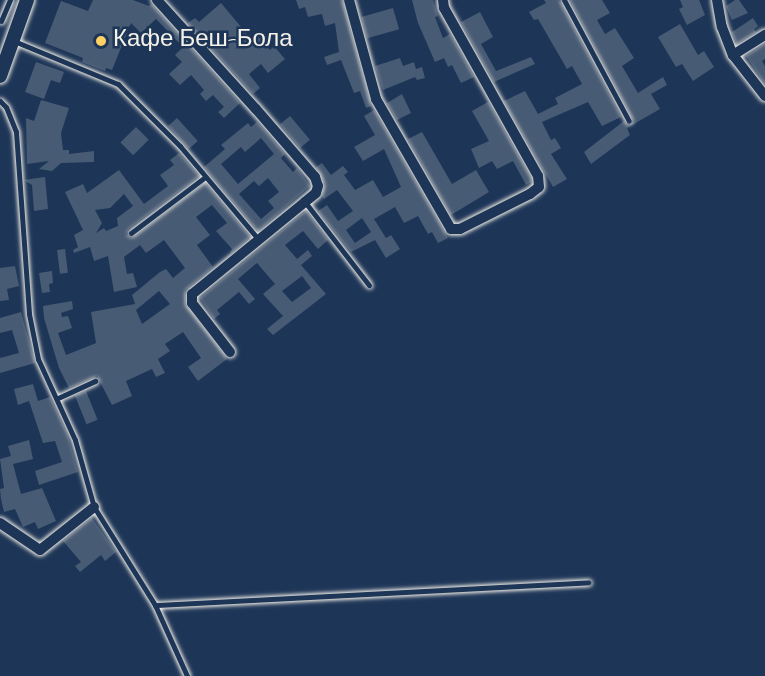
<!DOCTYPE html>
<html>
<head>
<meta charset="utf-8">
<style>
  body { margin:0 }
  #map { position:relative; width:765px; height:676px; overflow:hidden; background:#1d3557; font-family:"Indie Flower",sans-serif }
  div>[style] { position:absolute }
  .building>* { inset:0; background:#485b74; transform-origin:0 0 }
  .roads { filter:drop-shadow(0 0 2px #f4f1e8) drop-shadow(0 0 2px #f4f1e8) }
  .lane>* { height:5px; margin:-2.5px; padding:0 2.5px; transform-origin:2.5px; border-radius:2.5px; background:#1d3557 }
  .street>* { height:10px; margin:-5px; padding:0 5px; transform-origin:5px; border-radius:5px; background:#1d3557 }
  .secondary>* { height:14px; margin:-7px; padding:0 7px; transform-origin:7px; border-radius:7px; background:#1d3557 }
  .dots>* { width:16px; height:16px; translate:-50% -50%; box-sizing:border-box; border:3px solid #1d3557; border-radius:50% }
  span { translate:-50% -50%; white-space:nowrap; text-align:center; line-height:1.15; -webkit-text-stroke:5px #1d3557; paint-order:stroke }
  .poi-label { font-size:24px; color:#f4f1e8 }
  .left { translate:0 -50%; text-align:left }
</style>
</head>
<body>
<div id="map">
  <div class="building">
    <div style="clip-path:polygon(93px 0,133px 0,149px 6px,151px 4px,240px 103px,224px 118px,218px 112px,224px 107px,213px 95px,206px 101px,200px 94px,204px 90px,191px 75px,180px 85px,169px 74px,182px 62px,175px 55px,183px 47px,156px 19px,141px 33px,131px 23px,112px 70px,106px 68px,105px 71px,82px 62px,83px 58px,45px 43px,61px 1px,88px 11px)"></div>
    <div style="clip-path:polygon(296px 0,342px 0,371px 106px,366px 108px,360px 91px,354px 93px,341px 60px,327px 65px,324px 57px,339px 52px,335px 23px,325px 26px,322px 14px,308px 17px,305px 7px,299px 9px)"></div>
    <div style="clip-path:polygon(412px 0,433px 0,438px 16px,435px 17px,443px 38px,450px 34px,474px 77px,461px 83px,452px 65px,448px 67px,444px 58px,435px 62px,418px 23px)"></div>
    <div style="clip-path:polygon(544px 0,559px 0,621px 117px,602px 126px,588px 102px,542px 122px,551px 140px,555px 138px,561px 148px,551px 154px,567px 179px,553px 187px,504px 101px,525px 91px,538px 114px,558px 104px,555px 98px,582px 84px,572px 66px,567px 69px,538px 19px,534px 20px,529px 12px,546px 3px)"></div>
    <div style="clip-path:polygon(570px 0,602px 0,610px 13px,597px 20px,605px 34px,615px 28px,634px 58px,622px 66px,638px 93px,663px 77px,667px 85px,651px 94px,660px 109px,627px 128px,630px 135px,591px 164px,584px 152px,624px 121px,629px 126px,634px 121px)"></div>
    <div style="clip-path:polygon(680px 0,699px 0,705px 15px,687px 25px,679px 9px,683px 7px)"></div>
    <div style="clip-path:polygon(735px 0,739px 0,748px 13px,732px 20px,726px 6px)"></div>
    <div style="clip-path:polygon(221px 3px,252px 40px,259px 37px,270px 50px,274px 46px,285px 59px,268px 73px,261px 64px,249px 74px,260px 88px,253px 94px,188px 23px,195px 18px,199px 22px)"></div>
    <div style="left:393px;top:8px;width:22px;height:33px;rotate:74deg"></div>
    <div style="clip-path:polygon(480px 12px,493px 37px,481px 44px,496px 71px,531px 57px,535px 64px,494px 82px,461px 22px)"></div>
    <div style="clip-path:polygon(753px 18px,758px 26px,754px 29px,756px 32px,737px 44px,732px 32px)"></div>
    <div style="clip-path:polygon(680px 24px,698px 55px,704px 51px,714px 67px,693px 81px,682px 64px,676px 67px,658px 37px)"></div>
    <div style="clip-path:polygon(765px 44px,765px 59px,762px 61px,765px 66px,765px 84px,746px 56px)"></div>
    <div style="clip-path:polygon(400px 58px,403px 66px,414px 62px,416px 69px,422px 67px,425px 78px,417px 80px,415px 77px,383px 90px,375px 66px)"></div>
    <div style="clip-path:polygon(36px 62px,64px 72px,60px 83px,51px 80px,44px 99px,25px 92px)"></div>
    <div style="clip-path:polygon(402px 94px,411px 113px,397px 120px,387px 103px)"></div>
    <div style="clip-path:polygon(41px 100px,69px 108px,61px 133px,63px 150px,69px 150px,69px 154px,94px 151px,94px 162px,61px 163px,52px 171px,39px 169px,49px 161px,27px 164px,26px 118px,34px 121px)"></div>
    <div style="clip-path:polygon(488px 102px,531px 178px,531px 182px,526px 185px,513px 161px,497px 169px,492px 161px,479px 168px,471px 149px,489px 141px,472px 111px)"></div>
    <div style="clip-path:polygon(evenodd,374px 110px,448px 238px,438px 243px,432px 232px,428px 234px,418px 216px,404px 223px,395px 207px,374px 219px,386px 238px,391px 235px,400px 249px,386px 258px,375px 240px,351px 252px,318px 211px,327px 205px,338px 221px,353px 211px,337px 190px,324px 199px,322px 196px,325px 184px,316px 167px,322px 163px,331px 175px,343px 166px,348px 172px,344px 175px,355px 190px,373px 180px,383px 197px,401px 187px,384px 149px,363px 161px,354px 147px,375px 135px,364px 116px,374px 110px,362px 218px,371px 232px,355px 243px,346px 230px,362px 218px)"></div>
    <div style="left:290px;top:116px;width:31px;height:13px;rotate:50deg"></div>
    <div style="left:177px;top:118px;width:31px;height:12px;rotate:48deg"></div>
    <div style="clip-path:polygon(evenodd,257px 122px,285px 154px,281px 158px,293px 172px,297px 168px,310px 186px,258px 231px,204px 167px,225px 149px,221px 145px,248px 123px,251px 127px,257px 122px,261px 138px,274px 154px,238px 184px,221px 164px,241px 147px,245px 152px,261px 138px,257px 122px,268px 178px,279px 192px,268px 201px,274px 208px,261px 219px,239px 194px,254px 181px,259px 186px,268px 178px)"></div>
    <div style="left:136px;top:127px;width:18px;height:22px;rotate:45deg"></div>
    <div style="clip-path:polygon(422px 132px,452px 184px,476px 170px,489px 192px,451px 215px,408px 139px)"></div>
    <div style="clip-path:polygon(evenodd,179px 153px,199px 176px,128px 229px,126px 234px,130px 238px,134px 237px,205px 183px,250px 237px,230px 254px,232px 249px,216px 231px,227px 223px,212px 205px,196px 217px,210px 235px,197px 245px,213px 267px,185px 290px,185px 304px,227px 359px,198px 381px,188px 367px,201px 358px,183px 332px,165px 344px,170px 351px,158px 359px,165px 373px,156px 377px,152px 369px,126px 381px,132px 396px,112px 405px,97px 376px,69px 388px,59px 368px,44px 318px,43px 306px,72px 301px,73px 309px,61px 313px,62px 317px,68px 316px,72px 328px,58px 333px,66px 355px,96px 343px,91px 312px,135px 304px,132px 295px,160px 272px,166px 269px,173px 278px,185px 268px,164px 240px,146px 253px,140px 245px,124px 257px,127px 274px,133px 273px,137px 287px,114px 292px,108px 256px,94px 261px,90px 247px,74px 253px,73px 250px,78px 247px,74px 235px,83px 230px,65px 192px,83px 184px,87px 193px,119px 170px,144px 204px,168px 186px,160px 175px,174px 165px,170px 160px,179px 153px,124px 194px,133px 206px,117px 218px,118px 226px,106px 231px,104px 228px,96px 233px,102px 223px,95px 210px,110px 208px,124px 194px,179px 153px,159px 291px,170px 304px,142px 324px,136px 310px,159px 291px)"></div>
    <div style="clip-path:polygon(45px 177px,48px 209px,34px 211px,32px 185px,24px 180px)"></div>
    <div style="clip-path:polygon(evenodd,306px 211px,328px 240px,318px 249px,303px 231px,285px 245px,297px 259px,308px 250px,312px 256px,301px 265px,326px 294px,273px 335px,267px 329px,283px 316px,263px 294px,275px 284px,257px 263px,238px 279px,255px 299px,249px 304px,239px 292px,217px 310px,220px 314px,214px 319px,200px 298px,306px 211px,302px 276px,311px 288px,292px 302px,282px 291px,302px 276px)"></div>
    <div style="left:65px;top:249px;width:24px;height:8px;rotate:83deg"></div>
    <div style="clip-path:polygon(15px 266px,19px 286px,7px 289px,9px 300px,0 301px,0 268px)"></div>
    <div style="clip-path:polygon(52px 271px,53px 283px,49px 284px,50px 292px,42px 293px,39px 273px)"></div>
    <div style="clip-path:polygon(21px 312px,35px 363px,0 373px,0 358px,19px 353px,12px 330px,0 333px,0 318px)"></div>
    <div style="clip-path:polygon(33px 384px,38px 401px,50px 397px,68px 436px,78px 472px,39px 485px,35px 471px,62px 462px,55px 441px,43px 443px,29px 401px,18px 405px,14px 389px)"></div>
    <div style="left:86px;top:391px;width:31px;height:12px;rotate:68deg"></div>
    <div style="clip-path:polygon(29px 440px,33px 459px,13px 464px,21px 494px,42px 488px,56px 521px,38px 529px,35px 522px,23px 527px,15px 509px,4px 512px,1px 499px,0 489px,4px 488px,0 459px,11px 456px,8px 446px)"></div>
    <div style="clip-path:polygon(92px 518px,116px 552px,105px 561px,101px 555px,80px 572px,75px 566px,81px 562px,63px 541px)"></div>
  </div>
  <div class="roads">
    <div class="lane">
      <div style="left:564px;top:0;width:137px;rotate:61.8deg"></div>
      <div style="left:1px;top:21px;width:23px;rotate:-67deg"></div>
      <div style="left:14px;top:41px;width:113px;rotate:22.5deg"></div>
      <div style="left:118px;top:84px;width:88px;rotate:45deg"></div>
      <div style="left:180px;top:146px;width:123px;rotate:50deg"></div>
      <div style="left:0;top:101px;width:8px;rotate:45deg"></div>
      <div style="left:6px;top:107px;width:27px;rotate:68deg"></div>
      <div style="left:16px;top:132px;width:182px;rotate:85.9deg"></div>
      <div style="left:29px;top:314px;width:46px;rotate:78.7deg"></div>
      <div style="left:38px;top:359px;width:89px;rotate:65.4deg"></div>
      <div style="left:75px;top:440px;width:70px;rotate:74.2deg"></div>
      <div style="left:94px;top:507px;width:115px;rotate:58.1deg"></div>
      <div style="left:155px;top:605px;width:434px;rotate:-3deg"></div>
      <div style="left:305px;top:202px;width:105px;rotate:52.4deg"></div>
      <div style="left:131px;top:233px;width:93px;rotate:-37.1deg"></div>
      <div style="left:58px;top:398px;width:41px;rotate:-24.7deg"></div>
      <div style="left:155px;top:605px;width:78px;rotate:65.7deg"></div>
    </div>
    <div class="street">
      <div style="left:157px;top:0;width:147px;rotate:47.8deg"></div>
      <div style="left:256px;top:109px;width:90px;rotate:49.1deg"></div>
      <div style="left:315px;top:177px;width:9px;rotate:72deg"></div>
      <div style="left:318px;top:186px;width:7px;rotate:106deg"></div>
      <div style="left:316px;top:193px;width:14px;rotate:141deg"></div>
      <div style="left:305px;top:202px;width:146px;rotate:140.8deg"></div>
      <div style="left:192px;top:294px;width:9px;rotate:90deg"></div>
      <div style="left:192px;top:303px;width:62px;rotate:52.2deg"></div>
      <div style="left:349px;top:0;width:103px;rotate:74.7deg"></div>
      <div style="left:376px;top:99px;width:150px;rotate:60deg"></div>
      <div style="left:451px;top:229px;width:9px"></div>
      <div style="left:460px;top:229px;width:78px;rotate:-26.6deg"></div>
      <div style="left:530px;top:194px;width:11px;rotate:-38deg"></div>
      <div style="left:539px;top:187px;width:11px;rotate:-95deg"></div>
      <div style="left:538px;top:176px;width:193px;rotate:-119.2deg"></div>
      <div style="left:444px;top:8px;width:8px;rotate:-97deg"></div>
      <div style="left:717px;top:0;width:27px;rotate:80deg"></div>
      <div style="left:722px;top:27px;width:30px;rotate:69deg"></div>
      <div style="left:733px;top:55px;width:52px;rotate:52deg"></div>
      <div style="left:733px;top:55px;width:38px;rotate:-32deg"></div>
      <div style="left:0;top:523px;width:48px;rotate:34deg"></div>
      <div style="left:40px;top:550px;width:69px;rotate:-38.5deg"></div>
    </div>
    <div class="secondary">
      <div style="left:0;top:76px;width:81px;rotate:-70.4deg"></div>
    </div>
  </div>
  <div class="dots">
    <div style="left:101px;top:41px;background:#ffd166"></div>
  </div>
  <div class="poi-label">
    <span class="left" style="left:113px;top:41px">Кафе Беш-Бола</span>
  </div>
</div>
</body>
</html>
